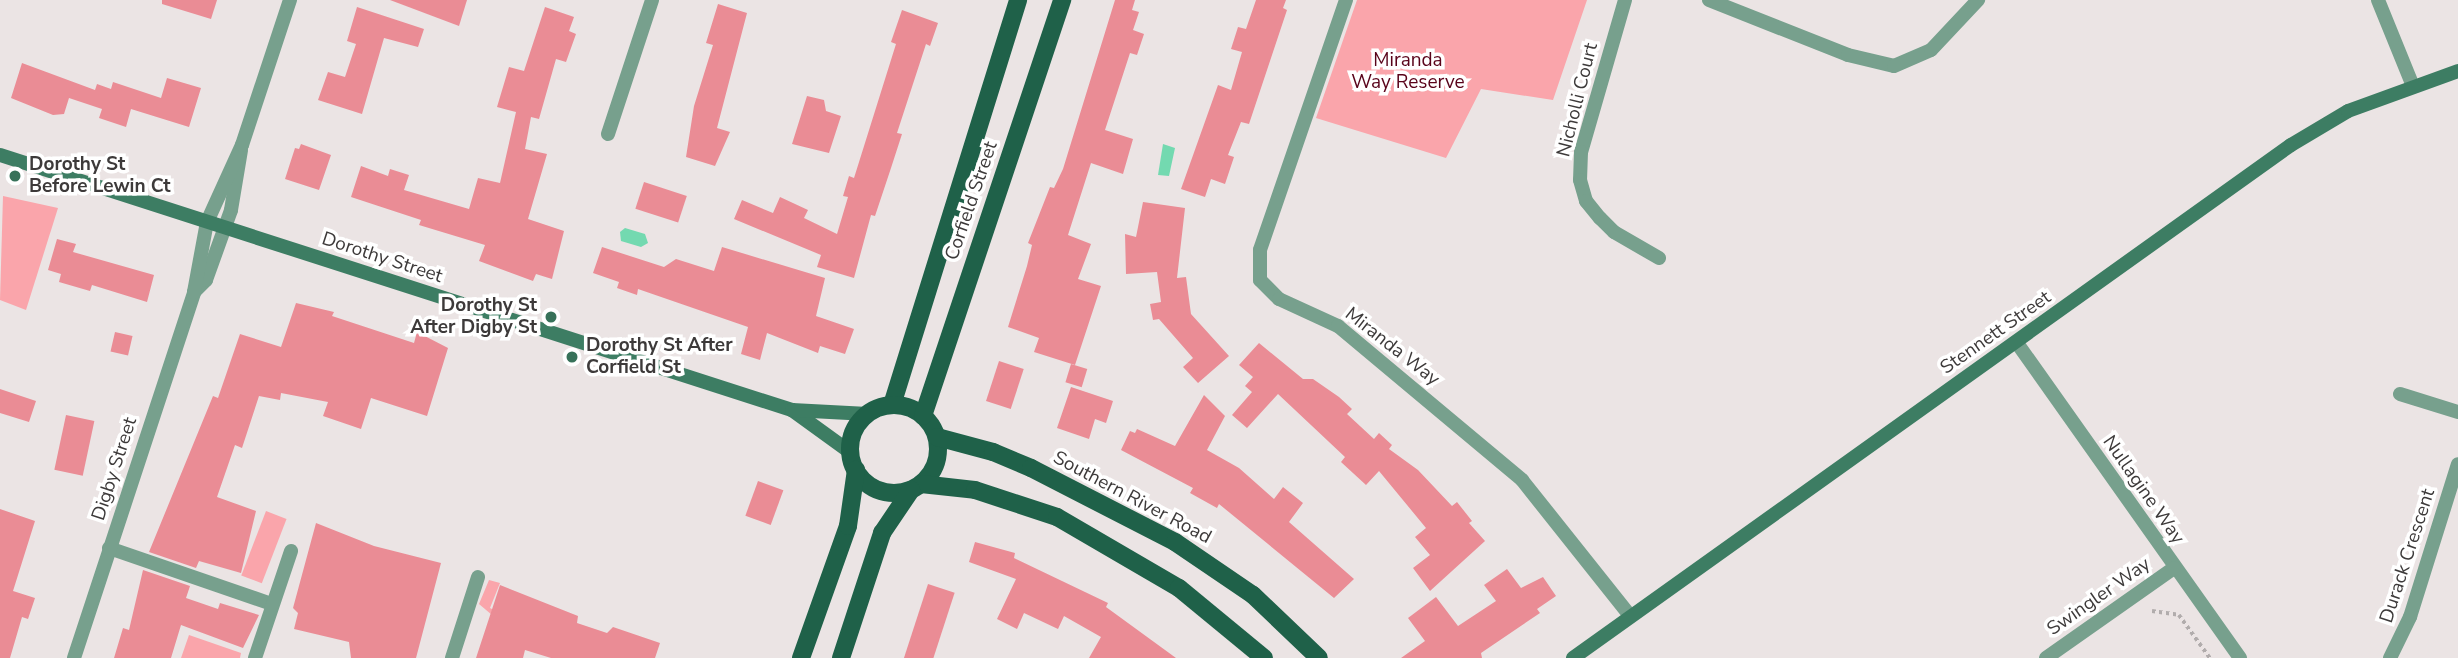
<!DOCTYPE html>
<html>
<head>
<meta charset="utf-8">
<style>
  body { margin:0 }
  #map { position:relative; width:2458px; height:658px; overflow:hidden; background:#ebe4e4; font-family:"Nunito Sans",sans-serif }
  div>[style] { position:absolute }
  .green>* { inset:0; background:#faa5ab; transform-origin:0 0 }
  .water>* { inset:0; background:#73d9b0 }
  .building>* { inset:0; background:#ea8c95; transform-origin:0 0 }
  .path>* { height:3.5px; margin-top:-1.75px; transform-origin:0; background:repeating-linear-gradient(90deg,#b1acac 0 3.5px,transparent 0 7px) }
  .street>* { height:14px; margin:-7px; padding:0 7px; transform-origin:7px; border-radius:7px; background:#77a08d }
  .secondary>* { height:14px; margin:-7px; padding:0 7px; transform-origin:7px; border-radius:7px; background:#3d7d63 }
  .primary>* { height:18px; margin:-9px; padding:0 9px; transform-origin:9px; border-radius:9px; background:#1f6149 }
  .primary>.ring { margin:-9px; padding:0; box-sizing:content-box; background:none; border:18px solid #1f6149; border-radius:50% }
  .dots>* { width:19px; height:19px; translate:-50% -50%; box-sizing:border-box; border:4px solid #fff; border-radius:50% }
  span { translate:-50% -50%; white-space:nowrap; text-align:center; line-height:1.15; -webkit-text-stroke:7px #fff; paint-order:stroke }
  .park-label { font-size:19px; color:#59031a }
  .street-label { font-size:19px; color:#3d3a3a }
  .poi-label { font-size:19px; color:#3d3a3a; font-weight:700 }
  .left { translate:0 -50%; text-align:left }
  .right { translate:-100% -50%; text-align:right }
</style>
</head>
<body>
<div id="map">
  <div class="green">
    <div style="clip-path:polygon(1357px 0,1587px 0,1553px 100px,1481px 89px,1446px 158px,1316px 118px)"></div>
    <div style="clip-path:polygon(3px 196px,58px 208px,26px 310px,0 300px)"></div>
    <div style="left:266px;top:511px;width:22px;height:69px;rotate:21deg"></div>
    <div style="clip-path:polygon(489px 580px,500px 583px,490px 608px,494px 610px,492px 615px,479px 604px)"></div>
    <div style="clip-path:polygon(189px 635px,241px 653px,240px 658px,181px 658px)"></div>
  </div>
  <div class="water">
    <div style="clip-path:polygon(1163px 144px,1175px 148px,1169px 176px,1158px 175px)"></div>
    <div style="clip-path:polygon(625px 228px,645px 234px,648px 243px,641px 247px,621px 241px,620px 232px)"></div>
  </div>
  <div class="building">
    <div style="clip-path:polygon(162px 0,217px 0,211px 19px,162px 4px)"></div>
    <div style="clip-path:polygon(390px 0,467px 0,459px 26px)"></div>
    <div style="clip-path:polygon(1115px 0,1135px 0,1132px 10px,1139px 12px,1133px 30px,1144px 34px,1137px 55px,1130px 53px,1105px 130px,1133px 139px,1123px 174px,1091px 163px,1068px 235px,1091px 244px,1078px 279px,1101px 286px,1075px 365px,1034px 352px,1039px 338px,1008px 327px,1027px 266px,1032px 245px,1028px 243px,1050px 187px,1054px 188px,1063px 169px)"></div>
    <div style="clip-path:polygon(1256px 0,1286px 0,1283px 8px,1287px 10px,1249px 124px,1241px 122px,1228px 155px,1234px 157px,1225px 184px,1211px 179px,1205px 197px,1181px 189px,1218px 85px,1231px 90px,1242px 52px,1231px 49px,1238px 27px,1246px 29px)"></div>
    <div style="clip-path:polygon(718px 4px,747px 13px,717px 128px,730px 132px,715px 166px,686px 157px,694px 106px,713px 45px,706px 43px)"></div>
    <div style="clip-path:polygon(357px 7px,424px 29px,418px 47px,384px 38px,362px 114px,318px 100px,328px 72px,345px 77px,356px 44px,347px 41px)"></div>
    <div style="clip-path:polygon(545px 7px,574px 17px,569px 31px,576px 34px,566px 62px,556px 59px,539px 119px,531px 117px,525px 149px,547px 154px,528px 219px,564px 231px,552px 279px,536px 274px,533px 281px,479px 261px,485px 245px,419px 225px,421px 220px,351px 197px,361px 166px,388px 176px,390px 169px,409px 175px,404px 190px,469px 209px,478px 178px,500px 183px,516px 112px,497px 107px,509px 67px,524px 71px)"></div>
    <div style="clip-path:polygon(902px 10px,938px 23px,930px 46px,926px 44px,897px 133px,902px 134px,891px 168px,875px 216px,871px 215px,854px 278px,817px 267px,821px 255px,734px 219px,742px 200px,773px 213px,780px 197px,808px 210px,804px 218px,837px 234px,848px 197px,843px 196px,849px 176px,854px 178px,896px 44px,891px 42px)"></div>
    <div style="clip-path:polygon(22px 63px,95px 90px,97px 84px,111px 89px,113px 82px,161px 98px,167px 78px,201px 88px,189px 127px,131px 109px,126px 127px,99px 118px,102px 109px,69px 98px,64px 114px,53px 115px,11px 98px)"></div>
    <div style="clip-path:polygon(807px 96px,824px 100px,826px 111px,841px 116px,829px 153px,792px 144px)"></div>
    <div style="clip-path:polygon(301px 144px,331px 155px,319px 190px,285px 179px,295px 148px,299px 149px)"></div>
    <div style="left:644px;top:182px;width:45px;height:28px;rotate:18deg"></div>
    <div style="clip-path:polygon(1143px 202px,1185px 208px,1177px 278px,1186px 277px,1191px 314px,1229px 356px,1198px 383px,1183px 367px,1193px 358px,1159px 319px,1153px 320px,1150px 304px,1161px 302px,1157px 272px,1126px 274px,1125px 234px,1136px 237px)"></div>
    <div style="clip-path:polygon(57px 239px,76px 244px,73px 252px,154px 275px,147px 302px,92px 285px,90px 291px,59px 282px,61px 274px,48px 270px)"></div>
    <div style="clip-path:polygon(602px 247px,664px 267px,676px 259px,714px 271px,722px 247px,825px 278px,816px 316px,854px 329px,845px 354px,820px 346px,818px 353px,767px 333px,760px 360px,741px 354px,748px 327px,638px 289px,637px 295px,617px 288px,619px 282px,593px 273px)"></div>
    <div style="clip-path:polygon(296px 303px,334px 312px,332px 316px,414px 343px,417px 332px,448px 348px,427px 416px,371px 398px,361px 429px,323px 416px,328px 402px,281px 393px,280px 400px,259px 396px,242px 448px,235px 445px,217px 497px,256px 511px,241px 573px,199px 561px,196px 568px,149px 552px,213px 396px,218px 398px,240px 334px,281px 347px)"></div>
    <div style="left:115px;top:332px;width:18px;height:20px;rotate:13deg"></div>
    <div style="clip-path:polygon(1259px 343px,1303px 379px,1313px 379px,1339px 397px,1352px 409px,1347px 414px,1374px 439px,1379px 433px,1392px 445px,1389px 449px,1418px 470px,1452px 506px,1457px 502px,1472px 521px,1469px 523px,1485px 541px,1430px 591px,1413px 568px,1430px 555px,1415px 537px,1426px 528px,1379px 471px,1366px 485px,1341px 462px,1345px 457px,1278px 394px,1247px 428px,1232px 415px,1252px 392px,1245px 386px,1253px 377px,1239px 365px)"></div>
    <div style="left:999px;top:361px;width:26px;height:42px;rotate:18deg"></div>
    <div style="left:1071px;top:364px;width:17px;height:19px;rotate:17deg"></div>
    <div style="clip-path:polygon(1071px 387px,1113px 401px,1106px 423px,1095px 419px,1089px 439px,1057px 428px)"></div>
    <div style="clip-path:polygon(0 389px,36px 401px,29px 422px,0 413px)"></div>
    <div style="clip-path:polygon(1204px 395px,1225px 416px,1207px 450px,1239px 468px,1274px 499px,1283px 487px,1303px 503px,1289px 522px,1354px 579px,1334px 598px,1219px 504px,1217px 508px,1190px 493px,1193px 488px,1121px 450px,1130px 431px,1135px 433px,1137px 429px,1175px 446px)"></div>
    <div style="left:66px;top:415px;width:29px;height:56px;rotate:12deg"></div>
    <div style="left:758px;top:481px;width:27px;height:37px;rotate:20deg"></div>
    <div style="clip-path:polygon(0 509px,35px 521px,13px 591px,35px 598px,28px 619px,22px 617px,10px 658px,0 658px)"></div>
    <div style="clip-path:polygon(316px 523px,374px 546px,441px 563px,416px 658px,351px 658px,349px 642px,294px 629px,298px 613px,293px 608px)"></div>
    <div style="clip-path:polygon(975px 542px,1015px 553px,1014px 558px,1108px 603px,1106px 607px,1176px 658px,1089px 658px,1101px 637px,1064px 616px,1058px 629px,1024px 613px,1017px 629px,997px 619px,1016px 579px,969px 562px)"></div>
    <div style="clip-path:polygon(1507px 569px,1521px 588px,1543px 577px,1556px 596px,1537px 609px,1540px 613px,1481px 653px,1482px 658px,1401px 658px,1425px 641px,1408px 618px,1436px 597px,1458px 626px,1496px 601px,1484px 585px)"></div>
    <div style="clip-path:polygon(143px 570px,190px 586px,186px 598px,218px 609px,220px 603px,259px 615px,243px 648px,181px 625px,171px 658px,114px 658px,123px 628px,129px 630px)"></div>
    <div style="left:928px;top:584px;width:28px;height:78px;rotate:18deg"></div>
    <div style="clip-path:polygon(500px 585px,578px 616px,577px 623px,607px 633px,613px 627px,660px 643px,655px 658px,551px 658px,525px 650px,523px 658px,476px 658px)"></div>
  </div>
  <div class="path">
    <div style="left:2152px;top:611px;width:27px;rotate:8deg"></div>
    <div style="left:2179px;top:615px;width:53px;rotate:54.2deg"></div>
  </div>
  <div class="street">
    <div style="left:1346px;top:0;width:264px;rotate:109deg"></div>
    <div style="left:1260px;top:250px;width:30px;rotate:90deg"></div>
    <div style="left:1260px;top:280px;width:27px;rotate:45deg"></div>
    <div style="left:1279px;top:299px;width:65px;rotate:24.6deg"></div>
    <div style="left:1338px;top:326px;width:240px;rotate:39.9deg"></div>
    <div style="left:1522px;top:480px;width:174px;rotate:51.5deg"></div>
    <div style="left:1625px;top:0;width:158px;rotate:106.1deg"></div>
    <div style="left:1581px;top:152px;width:28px;rotate:92deg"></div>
    <div style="left:1580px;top:180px;width:22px;rotate:74deg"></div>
    <div style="left:1586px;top:201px;width:22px;rotate:51deg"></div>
    <div style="left:1600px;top:218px;width:20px;rotate:45deg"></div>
    <div style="left:1614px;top:232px;width:52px;rotate:30deg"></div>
    <div style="left:1709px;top:0;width:149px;rotate:21.6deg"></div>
    <div style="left:1848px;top:55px;width:47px;rotate:13.4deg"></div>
    <div style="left:1894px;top:66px;width:40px;rotate:-23.4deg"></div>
    <div style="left:1931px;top:50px;width:69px;rotate:-46.8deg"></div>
    <div style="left:2378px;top:0;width:93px;rotate:67.9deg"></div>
    <div style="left:608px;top:134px;width:141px;rotate:-71.8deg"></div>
    <div style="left:194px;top:292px;width:17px;rotate:-45deg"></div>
    <div style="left:206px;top:280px;width:74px;rotate:-70.3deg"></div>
    <div style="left:231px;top:210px;width:61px;rotate:-80.5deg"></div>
    <div style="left:2017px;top:343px;width:386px;rotate:54.7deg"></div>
    <div style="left:2400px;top:394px;width:61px;rotate:17.2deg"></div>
    <div style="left:109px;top:548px;width:172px;rotate:19deg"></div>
    <div style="left:74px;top:658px;width:385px;rotate:-71.8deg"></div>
    <div style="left:194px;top:292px;width:71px;rotate:-79.5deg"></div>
    <div style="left:207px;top:222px;width:85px;rotate:-65.6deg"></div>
    <div style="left:242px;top:145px;width:153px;rotate:-71.7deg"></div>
    <div style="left:255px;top:658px;width:113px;rotate:-71.4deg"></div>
    <div style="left:452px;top:658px;width:85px;rotate:-72.2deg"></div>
    <div style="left:2046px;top:658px;width:156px;rotate:-35.1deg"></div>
    <div style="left:2390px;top:658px;width:46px;rotate:-64deg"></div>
    <div style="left:2410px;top:617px;width:160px;rotate:-72.6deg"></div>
  </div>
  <div class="secondary">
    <div style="left:0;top:155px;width:832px;rotate:17.85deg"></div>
    <div style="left:792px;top:410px;width:72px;rotate:35.9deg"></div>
    <div style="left:792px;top:410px;width:76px;rotate:3deg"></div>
    <div style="left:1573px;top:658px;width:882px;rotate:-35.55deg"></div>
    <div style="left:2291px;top:145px;width:66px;rotate:-30.8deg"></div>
    <div style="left:2348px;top:111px;width:117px;rotate:-20deg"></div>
  </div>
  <div class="primary">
    <div style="left:892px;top:405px;width:424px;rotate:-72.7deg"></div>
    <div class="ring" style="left:850px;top:405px;width:70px;height:70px"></div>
    <div style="left:923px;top:416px;width:439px;rotate:-71.5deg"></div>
    <div style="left:937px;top:437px;width:58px;rotate:15deg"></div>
    <div style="left:993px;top:452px;width:41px;rotate:22.8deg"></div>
    <div style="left:1031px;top:468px;width:162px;rotate:27.2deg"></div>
    <div style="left:1175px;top:542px;width:94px;rotate:34.2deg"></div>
    <div style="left:1253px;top:595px;width:91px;rotate:43.7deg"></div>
    <div style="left:921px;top:484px;width:54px;rotate:6.3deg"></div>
    <div style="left:975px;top:490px;width:86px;rotate:18.2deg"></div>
    <div style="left:1057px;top:517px;width:141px;rotate:30.2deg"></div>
    <div style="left:1179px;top:588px;width:110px;rotate:39.5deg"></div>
    <div style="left:801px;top:658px;width:140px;rotate:-70.4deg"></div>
    <div style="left:848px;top:526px;width:57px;rotate:-81.9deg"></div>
    <div style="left:841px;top:658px;width:132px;rotate:-71.8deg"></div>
    <div style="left:882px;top:533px;width:52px;rotate:-56deg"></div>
  </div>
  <div class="dots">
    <div style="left:15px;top:176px;background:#377159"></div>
    <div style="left:551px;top:317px;background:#377159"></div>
    <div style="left:572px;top:357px;background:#377159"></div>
  </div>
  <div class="park-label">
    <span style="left:1408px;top:72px">Miranda<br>Way Reserve</span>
  </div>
  <div class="street-label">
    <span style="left:1578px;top:100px;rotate:-76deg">Nicholli Court</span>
    <span style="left:972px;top:201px;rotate:-71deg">Corfield Street</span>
    <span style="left:382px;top:258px;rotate:18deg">Dorothy Street</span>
    <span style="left:1996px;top:333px;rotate:-35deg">Stennett Street</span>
    <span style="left:1392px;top:347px;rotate:38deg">Miranda Way</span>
    <span style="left:115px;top:469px;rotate:-72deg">Digby Street</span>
    <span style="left:2143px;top:490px;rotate:55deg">Nullagine Way</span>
    <span style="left:1132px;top:498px;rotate:28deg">Southern River Road</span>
    <span style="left:2408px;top:556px;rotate:-72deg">Durack Crescent</span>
    <span style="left:2099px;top:597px;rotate:-35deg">Swingler Way</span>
  </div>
  <div class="poi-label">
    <span class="left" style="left:29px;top:176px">Dorothy St<br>Before Lewin Ct</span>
    <span class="right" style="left:537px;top:317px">Dorothy St<br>After Digby St</span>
    <span class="left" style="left:586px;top:357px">Dorothy St After<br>Corfield St</span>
  </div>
</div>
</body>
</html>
